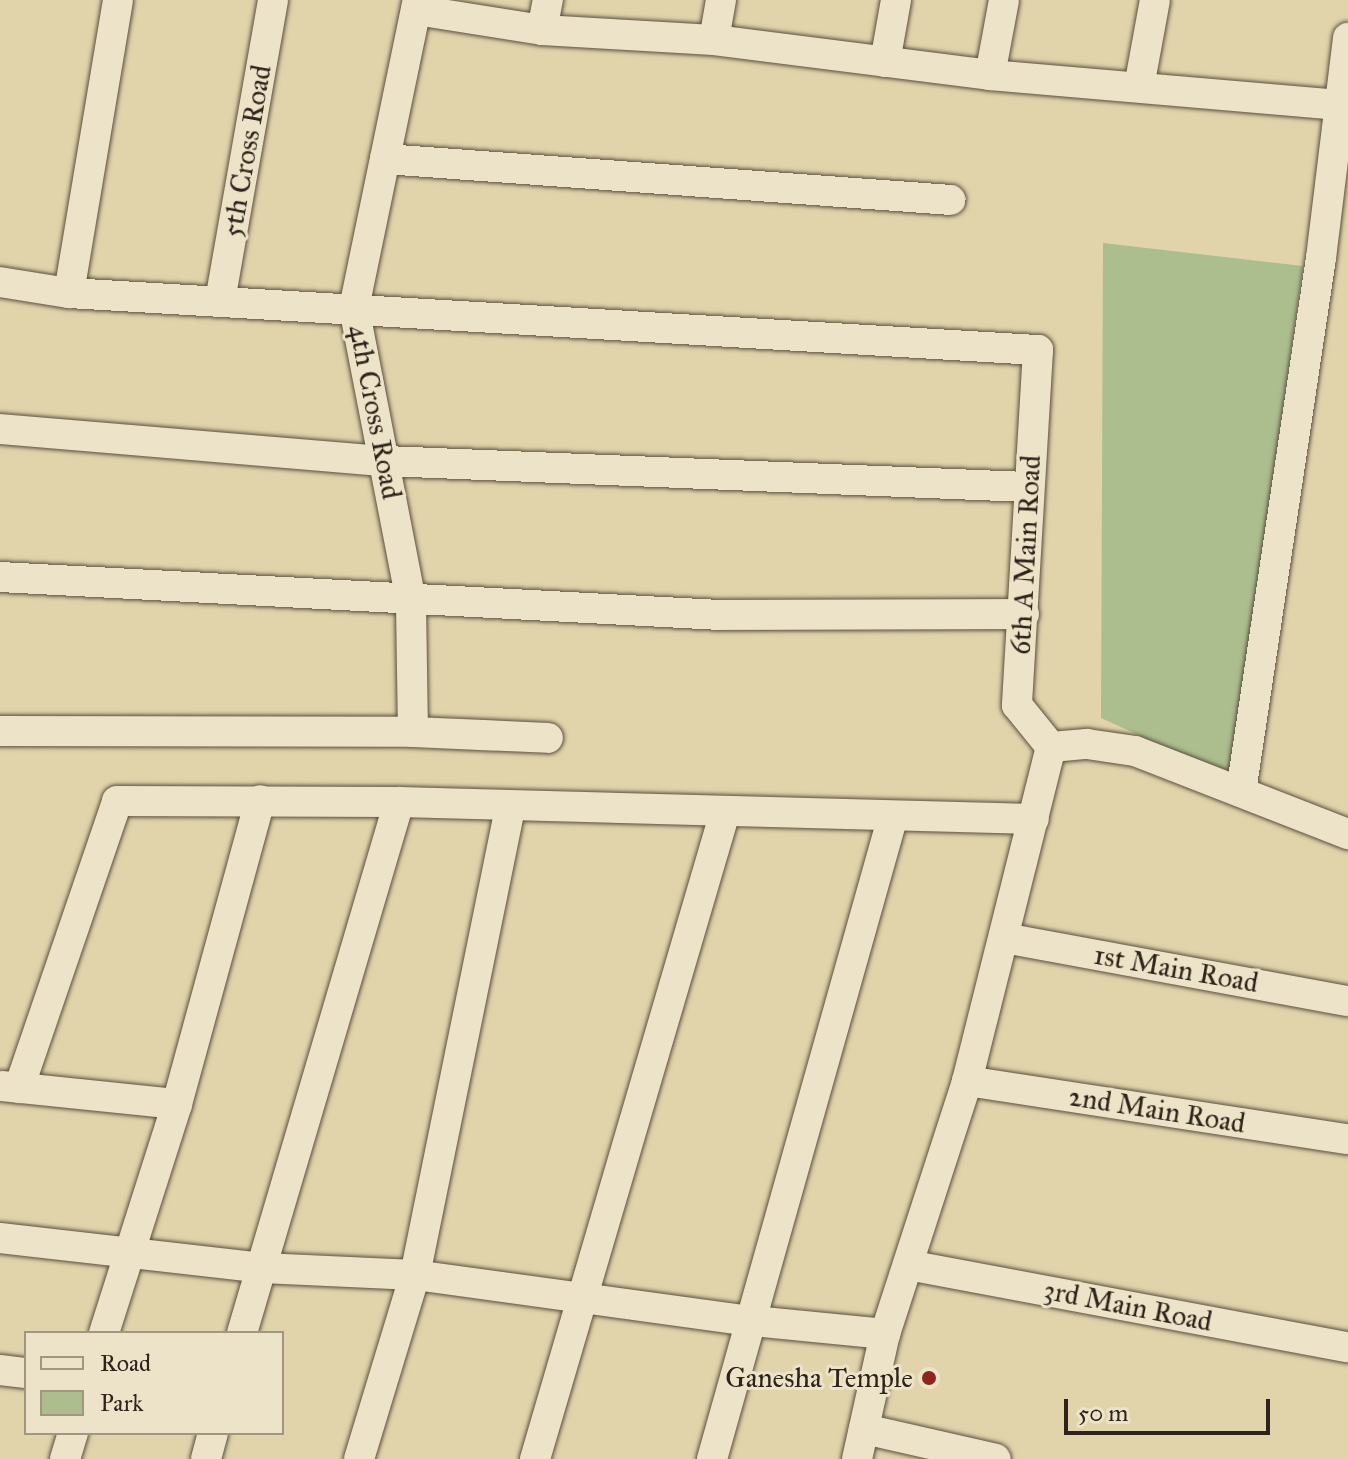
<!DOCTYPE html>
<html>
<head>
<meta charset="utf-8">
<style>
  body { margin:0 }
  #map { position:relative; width:1348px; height:1459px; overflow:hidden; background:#e1d4ab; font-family:"IM FELL Great Primer",serif }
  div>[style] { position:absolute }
  .green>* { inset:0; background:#acbe8e }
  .roads { filter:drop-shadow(0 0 2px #5b4f3e) drop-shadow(0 0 2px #5b4f3e) }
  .minor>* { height:30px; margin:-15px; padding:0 15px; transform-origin:15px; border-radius:15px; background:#ece3c8 }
  .dots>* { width:22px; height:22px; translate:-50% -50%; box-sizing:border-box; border:4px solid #ece3c8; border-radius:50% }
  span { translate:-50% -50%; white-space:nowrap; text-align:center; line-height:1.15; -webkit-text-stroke:6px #ece3c8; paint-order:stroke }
  .street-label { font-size:28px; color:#2e231a }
  .poi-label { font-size:28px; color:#2e231a }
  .right { translate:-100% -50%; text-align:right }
  .legend { position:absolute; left:24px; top:1331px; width:260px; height:104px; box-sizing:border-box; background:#ece3c8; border:2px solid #a09682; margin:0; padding:10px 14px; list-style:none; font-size:24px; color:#2e231a }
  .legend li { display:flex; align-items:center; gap:16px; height:40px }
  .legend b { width:40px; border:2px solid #a09682 }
  .scale { position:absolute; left:1064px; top:1399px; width:206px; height:36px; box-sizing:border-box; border:4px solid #2e231a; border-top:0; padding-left:10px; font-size:24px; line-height:28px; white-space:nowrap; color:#2e231a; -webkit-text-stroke:6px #ece3c8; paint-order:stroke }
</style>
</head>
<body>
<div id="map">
  <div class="green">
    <div style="clip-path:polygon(1103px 243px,1303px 266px,1230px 777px,1101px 718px)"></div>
  </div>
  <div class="roads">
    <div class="minor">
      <div style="left:416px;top:10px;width:128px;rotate:9deg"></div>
      <div style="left:542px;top:30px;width:172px;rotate:3.3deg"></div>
      <div style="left:714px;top:40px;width:278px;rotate:7.2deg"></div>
      <div style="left:990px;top:75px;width:359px;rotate:4.9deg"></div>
      <div style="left:542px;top:30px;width:31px;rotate:-79deg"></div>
      <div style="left:714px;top:40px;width:41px;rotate:-80.1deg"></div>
      <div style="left:885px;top:62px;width:63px;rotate:-79.9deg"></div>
      <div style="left:990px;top:75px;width:76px;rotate:-79.4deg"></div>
      <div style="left:1139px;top:87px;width:88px;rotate:-79.6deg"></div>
      <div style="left:385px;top:159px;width:567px;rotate:4.14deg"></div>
      <div style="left:0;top:282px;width:70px;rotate:9.1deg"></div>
      <div style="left:69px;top:293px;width:971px;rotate:3.37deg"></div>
      <div style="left:1038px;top:350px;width:356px;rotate:93.4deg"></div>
      <div style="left:1017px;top:705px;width:54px;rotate:51deg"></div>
      <div style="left:69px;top:293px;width:297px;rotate:-80.5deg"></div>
      <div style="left:220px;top:301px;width:306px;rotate:-80deg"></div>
      <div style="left:0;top:429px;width:386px;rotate:4.8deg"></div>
      <div style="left:385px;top:461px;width:644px;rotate:2.32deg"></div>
      <div style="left:0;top:577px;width:722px;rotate:3.02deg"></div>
      <div style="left:721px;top:615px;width:303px;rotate:-0.2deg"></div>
      <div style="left:0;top:731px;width:413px;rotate:0.1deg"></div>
      <div style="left:413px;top:732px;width:135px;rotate:2.5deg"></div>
      <div style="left:413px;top:732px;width:131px;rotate:-90.9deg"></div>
      <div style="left:411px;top:601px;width:298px;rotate:-101deg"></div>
      <div style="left:354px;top:308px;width:315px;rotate:-78.3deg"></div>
      <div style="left:1241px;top:792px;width:540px;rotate:-81.48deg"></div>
      <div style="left:1321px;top:258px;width:222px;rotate:-83deg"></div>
      <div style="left:1004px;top:938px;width:350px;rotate:10.4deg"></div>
      <div style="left:967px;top:1081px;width:385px;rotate:8.7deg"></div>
      <div style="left:2px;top:1086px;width:176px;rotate:5.9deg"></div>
      <div style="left:19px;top:1088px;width:303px;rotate:-71.1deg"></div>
      <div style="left:117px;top:801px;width:282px;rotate:0.2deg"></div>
      <div style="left:399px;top:802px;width:635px;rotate:1.53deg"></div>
      <div style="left:0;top:1238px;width:264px;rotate:6.5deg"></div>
      <div style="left:262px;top:1268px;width:153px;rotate:2.6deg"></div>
      <div style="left:415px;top:1275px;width:341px;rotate:7.8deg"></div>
      <div style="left:753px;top:1321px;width:133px;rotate:5.6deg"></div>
      <div style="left:885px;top:1334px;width:266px;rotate:-72deg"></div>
      <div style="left:967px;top:1081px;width:344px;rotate:-75.9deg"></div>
      <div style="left:1051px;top:747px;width:36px;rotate:-5deg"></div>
      <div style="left:1087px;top:744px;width:49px;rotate:8.3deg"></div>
      <div style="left:1135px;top:751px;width:229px;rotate:21.3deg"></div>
      <div style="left:908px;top:1265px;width:448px;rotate:10.6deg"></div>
      <div style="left:104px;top:1333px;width:240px;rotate:-72.3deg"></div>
      <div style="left:177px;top:1104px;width:315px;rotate:-74.7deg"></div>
      <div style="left:242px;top:1333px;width:554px;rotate:-73.53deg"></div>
      <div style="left:0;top:1370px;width:26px;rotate:7deg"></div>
      <div style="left:864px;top:1429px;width:135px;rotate:12.8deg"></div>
      <div style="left:65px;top:1459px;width:27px;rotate:-73deg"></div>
      <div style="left:206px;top:1459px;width:27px;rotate:-75deg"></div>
      <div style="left:359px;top:1459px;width:192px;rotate:-73.1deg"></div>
      <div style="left:415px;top:1275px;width:479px;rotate:-78.5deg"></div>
      <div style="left:535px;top:1459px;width:674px;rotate:-73.63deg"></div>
      <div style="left:712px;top:1459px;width:668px;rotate:-74.28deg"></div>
      <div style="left:857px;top:1459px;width:128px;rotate:-77.4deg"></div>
    </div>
  </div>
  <div class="dots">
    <div style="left:929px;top:1378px;background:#8f2418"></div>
  </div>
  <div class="street-label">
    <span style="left:247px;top:151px;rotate:-80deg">5th Cross Road</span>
    <span style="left:375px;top:412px;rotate:79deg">4th Cross Road</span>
    <span style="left:1026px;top:555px;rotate:-87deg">6th A Main Road</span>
    <span style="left:1176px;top:969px;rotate:10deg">1st Main Road</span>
    <span style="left:1157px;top:1110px;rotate:9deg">2nd Main Road</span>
    <span style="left:1128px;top:1306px;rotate:11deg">3rd Main Road</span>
  </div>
  <div class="poi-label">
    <span class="right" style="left:913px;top:1378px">Ganesha Temple</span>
  </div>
  <ul class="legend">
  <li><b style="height:10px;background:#ece3c8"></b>Road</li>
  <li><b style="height:22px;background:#acbe8e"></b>Park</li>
  </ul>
  <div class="scale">50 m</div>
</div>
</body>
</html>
